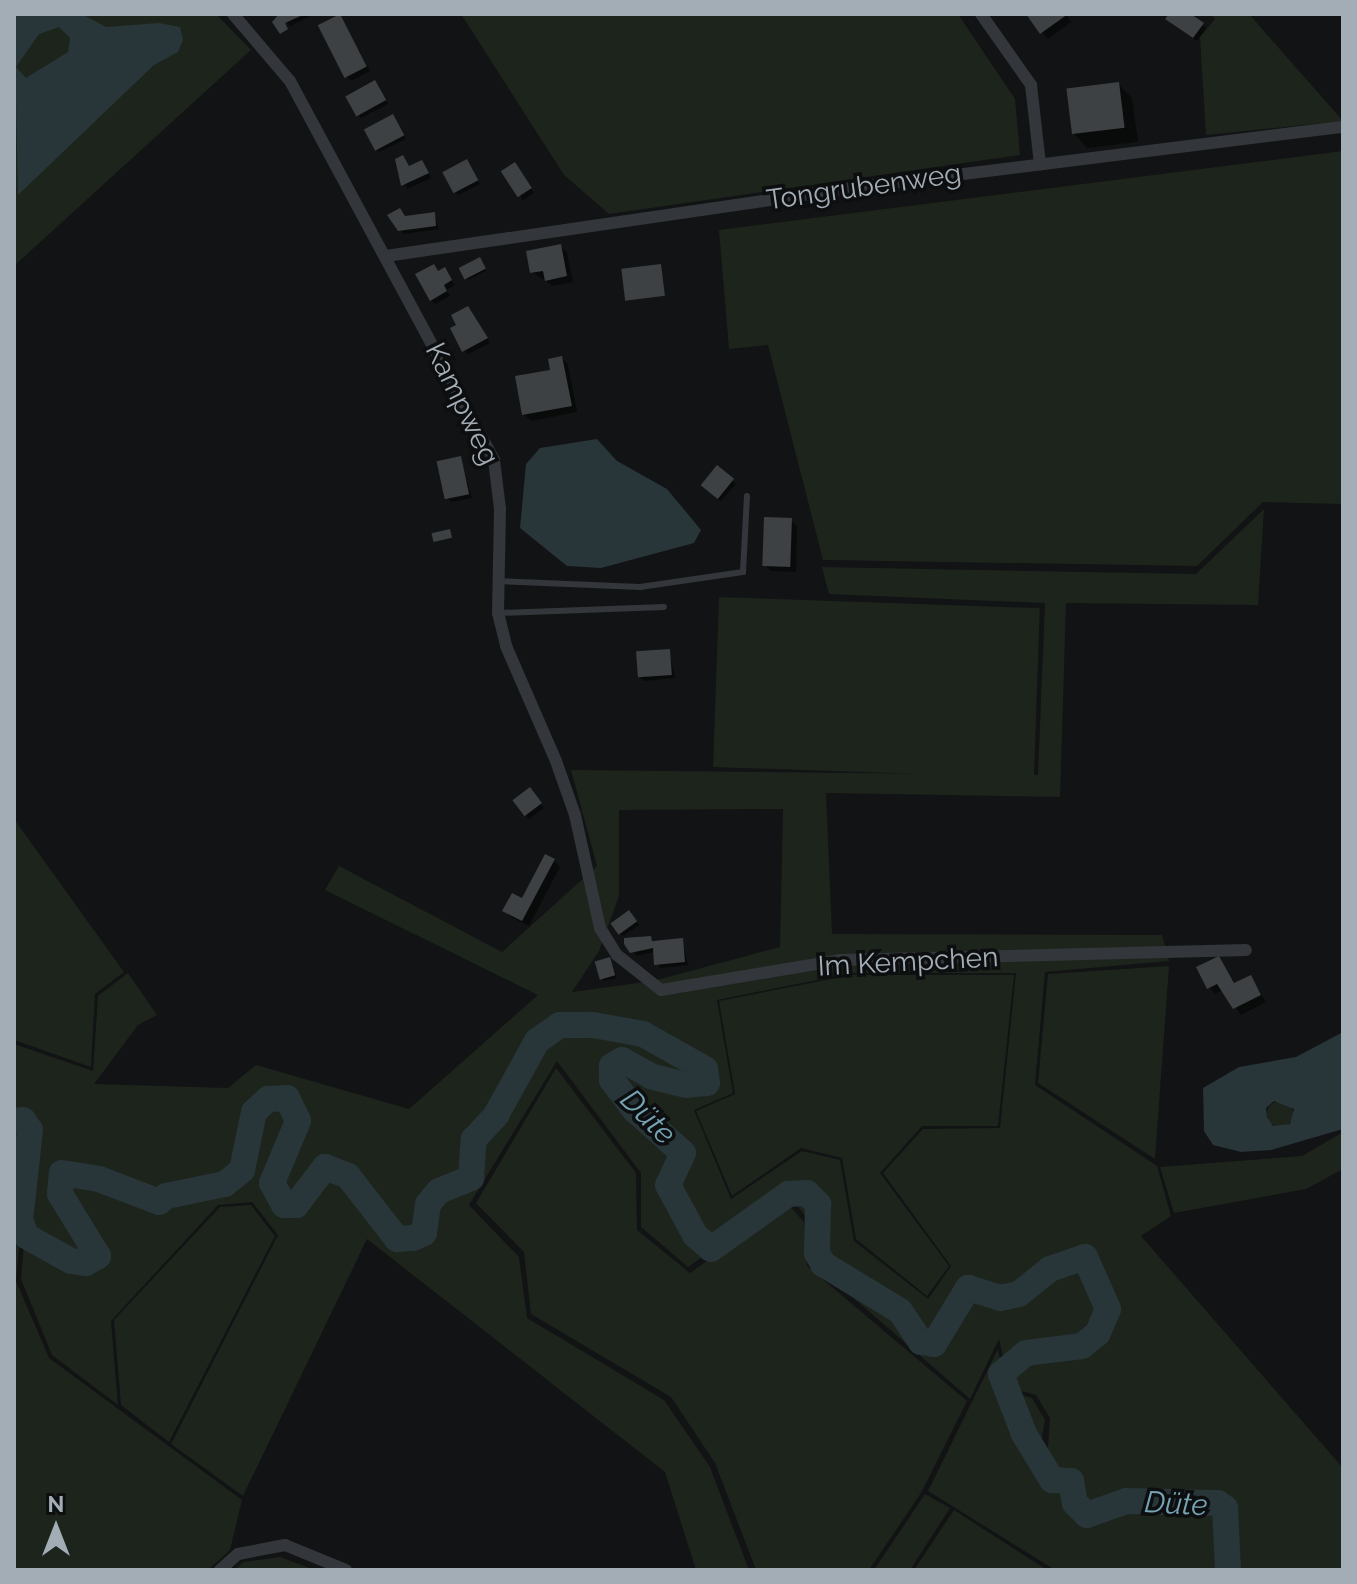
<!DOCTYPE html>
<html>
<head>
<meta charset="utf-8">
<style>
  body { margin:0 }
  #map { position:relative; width:1357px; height:1584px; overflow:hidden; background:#121314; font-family:Raleway,sans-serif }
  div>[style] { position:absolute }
  .green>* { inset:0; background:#1d241c; transform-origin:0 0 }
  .round { border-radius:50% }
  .water>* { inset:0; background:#283539 }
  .shadow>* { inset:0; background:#0007; transform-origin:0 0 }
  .river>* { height:26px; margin:-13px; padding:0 13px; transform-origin:13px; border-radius:13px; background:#283539 }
  .building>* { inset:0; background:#3e4144; transform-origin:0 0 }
  .lane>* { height:6px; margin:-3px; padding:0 3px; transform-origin:3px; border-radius:3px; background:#33363a }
  .street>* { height:12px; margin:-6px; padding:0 6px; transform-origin:6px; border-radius:6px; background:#33363a }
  span { translate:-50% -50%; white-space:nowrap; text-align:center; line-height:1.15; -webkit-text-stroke:7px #0d0e0f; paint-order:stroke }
  .street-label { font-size:28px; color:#a3adb6 }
  .water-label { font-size:30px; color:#76a4b4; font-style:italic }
  .frame { position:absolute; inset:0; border:16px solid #a3adb6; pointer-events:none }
  .north { position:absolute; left:16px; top:1488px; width:80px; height:80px; -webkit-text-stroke:6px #0d0e0f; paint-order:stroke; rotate:0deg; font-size:22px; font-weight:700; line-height:32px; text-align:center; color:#a3adb6 }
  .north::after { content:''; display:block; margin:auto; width:28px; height:36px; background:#a3adb6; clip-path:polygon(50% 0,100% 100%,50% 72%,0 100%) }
</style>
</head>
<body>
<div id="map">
  <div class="green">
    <div style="clip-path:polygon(14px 14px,216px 14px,251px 50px,14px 266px)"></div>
    <div style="clip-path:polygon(461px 14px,958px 14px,1015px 99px,1020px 155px,609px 214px,564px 175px)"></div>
    <div style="clip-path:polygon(1211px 14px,1249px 14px,1343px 121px,1206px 135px,1200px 37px,1215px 19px)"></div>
    <div style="clip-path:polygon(1343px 151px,1343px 504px,1263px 502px,1197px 566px,823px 560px,768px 345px,729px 349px,719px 230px)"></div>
    <div style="clip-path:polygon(evenodd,1264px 509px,1258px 605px,1066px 603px,1060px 797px,826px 793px,832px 934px,1162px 935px,1169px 961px,1045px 972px,1035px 1085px,1157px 1166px,1171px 1216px,1141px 1236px,1343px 1468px,1343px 1570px,1233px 1570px,1230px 1524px,1212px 1494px,1187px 1504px,1137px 1504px,1096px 1518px,1082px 1513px,1083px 1499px,1070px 1484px,1053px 1483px,1046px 1475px,1050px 1418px,1036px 1395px,1010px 1388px,999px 1339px,970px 1399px,813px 1263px,808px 1220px,790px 1196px,688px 1267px,641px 1227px,641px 1173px,557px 1061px,469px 1205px,519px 1257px,527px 1318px,664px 1400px,710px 1467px,749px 1570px,696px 1570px,665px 1472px,367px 1239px,243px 1496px,171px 1444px,278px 1235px,252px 1202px,218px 1205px,111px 1321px,118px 1405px,52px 1355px,21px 1279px,30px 1176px,25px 1129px,14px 1131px,14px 1044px,93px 1071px,98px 996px,128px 973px,157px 1015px,138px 1025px,94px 1084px,228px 1088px,256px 1065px,409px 1109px,538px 995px,325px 890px,339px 866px,502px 952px,597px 866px,571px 770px,1038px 775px,1045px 603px,829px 594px,822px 567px,1196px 574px,1264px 509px,783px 809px,780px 947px,653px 981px,572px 992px,599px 951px,619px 896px,619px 810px,783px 809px,1264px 509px,852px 973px,1016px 973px,1000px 1128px,923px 1129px,883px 1173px,951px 1266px,928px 1299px,854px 1241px,840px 1160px,802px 1151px,731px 1199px,694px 1110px,733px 1093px,717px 1000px,852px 973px)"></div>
    <div style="left:719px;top:597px;width:321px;height:170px;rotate:2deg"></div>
    <div style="clip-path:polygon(14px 819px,124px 972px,95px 994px,91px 1067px,14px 1040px)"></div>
    <div style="clip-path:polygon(1169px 966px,1155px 1159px,1038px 1083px,1048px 974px)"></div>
    <div style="clip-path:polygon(852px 975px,1014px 975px,998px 1126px,922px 1126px,880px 1173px,949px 1266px,927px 1296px,856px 1239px,842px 1158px,801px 1148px,732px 1196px,696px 1111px,735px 1094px,719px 1001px)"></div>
    <div style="clip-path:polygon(556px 1068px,636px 1173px,637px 1230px,690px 1273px,787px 1203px,804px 1222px,807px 1266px,967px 1401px,921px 1493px,869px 1570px,756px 1570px,715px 1463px,671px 1397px,531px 1314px,524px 1252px,476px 1203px)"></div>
    <div class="round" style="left:1267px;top:1101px;width:26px;height:26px"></div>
    <div style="clip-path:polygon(24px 1132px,26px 1171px,16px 1281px,49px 1358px,242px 1500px,230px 1550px,208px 1570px,14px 1570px,14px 1135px)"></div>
    <div style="clip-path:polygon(1343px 1132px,1343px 1169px,1306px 1189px,1174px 1213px,1160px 1167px,1302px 1156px)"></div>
    <div style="clip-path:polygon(251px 1205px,275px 1236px,169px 1442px,121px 1405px,114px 1320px,220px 1207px)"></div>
    <div style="clip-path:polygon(998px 1349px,1006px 1391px,1032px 1398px,1045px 1420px,1038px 1461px,1042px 1478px,1066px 1485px,1077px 1499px,1078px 1514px,1096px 1521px,1146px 1506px,1190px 1507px,1209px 1499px,1224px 1519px,1230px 1570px,1055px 1570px,928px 1491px)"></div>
    <div style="clip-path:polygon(925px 1494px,950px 1508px,910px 1570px,874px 1570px)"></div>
    <div style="clip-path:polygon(954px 1510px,1047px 1570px,914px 1570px)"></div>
    <div style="clip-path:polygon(280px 1557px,315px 1570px,235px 1570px,243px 1562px)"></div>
  </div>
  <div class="water">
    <div style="clip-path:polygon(evenodd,14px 14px,82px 14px,106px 27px,159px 23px,180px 27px,183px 40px,178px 52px,154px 65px,18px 195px,14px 14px,59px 27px,70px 38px,68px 52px,26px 78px,16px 67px,39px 34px,59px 27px)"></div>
    <div style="clip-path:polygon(597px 439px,617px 461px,667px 489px,701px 530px,694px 543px,601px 568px,567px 566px,520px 528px,526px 464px,540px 448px)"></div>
    <div style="clip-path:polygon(evenodd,1343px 1032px,1343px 1129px,1271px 1150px,1241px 1152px,1213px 1145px,1204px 1131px,1203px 1088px,1239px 1067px,1296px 1057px,1343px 1032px,1274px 1101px,1294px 1109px,1290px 1124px,1273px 1126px,1267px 1117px,1266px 1108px,1274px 1101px)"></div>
  </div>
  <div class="shadow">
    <div style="clip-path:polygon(281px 14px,313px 14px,313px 15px,290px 26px)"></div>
    <div style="clip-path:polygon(1028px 14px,1065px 14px,1071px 22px,1048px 39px)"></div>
    <div style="clip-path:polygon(1171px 14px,1187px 14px,1206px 28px,1197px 41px,1171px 23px)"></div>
    <div style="clip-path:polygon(340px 16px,370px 71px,351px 81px,347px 77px)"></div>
    <div style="clip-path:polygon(375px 83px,388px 104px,361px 118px,357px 114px)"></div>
    <div style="clip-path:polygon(1118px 84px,1132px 98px,1138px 142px,1087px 148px,1074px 134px)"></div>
    <div style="clip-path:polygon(393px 116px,406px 139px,379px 152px,375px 149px)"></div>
    <div style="clip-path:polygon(403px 157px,410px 168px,422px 162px,431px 178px,407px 189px,397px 160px)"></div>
    <div style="clip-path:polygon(467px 161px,480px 184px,458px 195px,454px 191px)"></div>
    <div style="clip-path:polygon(518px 169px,534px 193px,523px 200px,504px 172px)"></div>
    <div style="clip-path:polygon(434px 214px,439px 229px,404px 234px,400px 230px,406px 218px)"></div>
    <div style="clip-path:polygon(560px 246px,567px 253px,573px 282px,553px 286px,532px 272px)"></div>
    <div style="clip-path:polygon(481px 261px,486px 271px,468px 280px,467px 279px)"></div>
    <div style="clip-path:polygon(444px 269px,455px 285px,446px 290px,450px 296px,435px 304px,431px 300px,439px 272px)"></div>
    <div style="clip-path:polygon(475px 317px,490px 343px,468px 354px,464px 350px)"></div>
    <div style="clip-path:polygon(562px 358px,568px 365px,577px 412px,531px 421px,524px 414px)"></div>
    <div style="clip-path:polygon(460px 459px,472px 498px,451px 502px,447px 498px)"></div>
    <div style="left:718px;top:468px;width:24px;height:23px;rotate:42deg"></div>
    <div style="clip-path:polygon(791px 520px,797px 526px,796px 572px,771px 571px,765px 565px)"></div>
    <div style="clip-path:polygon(669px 651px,675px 678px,644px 681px,640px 677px)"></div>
    <div style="clip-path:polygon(533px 794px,544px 808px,529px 819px,525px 815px)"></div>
    <div style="clip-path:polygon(553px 860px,560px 867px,529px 926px,511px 917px,505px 911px,523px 900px)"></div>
    <div style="clip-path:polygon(633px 916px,639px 925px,623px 936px,619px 933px)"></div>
    <div style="clip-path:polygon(627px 940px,682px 940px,688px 965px,660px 968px,655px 952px,636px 956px)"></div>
    <div style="clip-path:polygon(1219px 958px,1236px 985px,1251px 977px,1266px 1002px,1241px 1015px,1223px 990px,1215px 994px,1209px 987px)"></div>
    <div style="clip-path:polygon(610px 959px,617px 978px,604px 981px,600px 977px)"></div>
  </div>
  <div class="river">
    <div style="left:14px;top:1121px;width:9px;rotate:-6deg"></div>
    <div style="left:23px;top:1120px;width:12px;rotate:55deg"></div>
    <div style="left:30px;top:1130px;width:91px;rotate:96.3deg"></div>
    <div style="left:20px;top:1220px;width:17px;rotate:69deg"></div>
    <div style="left:26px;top:1236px;width:51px;rotate:29.1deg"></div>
    <div style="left:71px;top:1261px;width:15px;rotate:8deg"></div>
    <div style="left:86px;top:1263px;width:14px;rotate:-30deg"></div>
    <div style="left:98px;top:1256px;width:73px;rotate:-121.5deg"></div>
    <div style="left:60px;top:1194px;width:21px;rotate:-85deg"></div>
    <div style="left:62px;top:1173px;width:37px;rotate:9deg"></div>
    <div style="left:99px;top:1179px;width:64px;rotate:21deg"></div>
    <div style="left:159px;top:1202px;width:9px;rotate:-41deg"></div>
    <div style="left:166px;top:1196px;width:60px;rotate:-11.5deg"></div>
    <div style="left:225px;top:1184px;width:22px;rotate:-39deg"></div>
    <div style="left:242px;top:1170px;width:59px;rotate:-78.3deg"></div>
    <div style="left:254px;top:1112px;width:19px;rotate:-43deg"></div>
    <div style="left:268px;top:1099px;width:19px;rotate:-3deg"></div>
    <div style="left:287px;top:1098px;width:25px;rotate:64deg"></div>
    <div style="left:298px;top:1121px;width:67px;rotate:112.8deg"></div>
    <div style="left:272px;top:1183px;width:25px;rotate:61deg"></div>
    <div style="left:284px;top:1205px;width:12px"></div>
    <div style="left:296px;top:1205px;width:48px;rotate:-52.7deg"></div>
    <div style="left:325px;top:1167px;width:25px;rotate:21deg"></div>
    <div style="left:348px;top:1176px;width:80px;rotate:52.1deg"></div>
    <div style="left:397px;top:1239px;width:16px;rotate:-4deg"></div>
    <div style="left:413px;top:1238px;width:12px;rotate:-24deg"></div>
    <div style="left:424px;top:1233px;width:29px;rotate:-82deg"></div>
    <div style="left:428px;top:1204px;width:17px;rotate:-50deg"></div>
    <div style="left:439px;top:1191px;width:35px;rotate:-22deg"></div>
    <div style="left:471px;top:1178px;width:39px;rotate:-86deg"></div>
    <div style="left:474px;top:1139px;width:33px;rotate:-47deg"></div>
    <div style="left:496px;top:1115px;width:85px;rotate:-61deg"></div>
    <div style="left:537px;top:1041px;width:28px;rotate:-35deg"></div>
    <div style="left:560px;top:1025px;width:33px"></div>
    <div style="left:593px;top:1025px;width:51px;rotate:10.2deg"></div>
    <div style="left:643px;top:1034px;width:71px;rotate:29.4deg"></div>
    <div style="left:705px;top:1069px;width:14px;rotate:82deg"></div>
    <div style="left:707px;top:1083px;width:21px;rotate:175deg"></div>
    <div style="left:686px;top:1085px;width:36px;rotate:-166deg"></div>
    <div style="left:651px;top:1076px;width:33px;rotate:-151deg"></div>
    <div style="left:622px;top:1060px;width:12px;rotate:149deg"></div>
    <div style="left:612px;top:1066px;width:14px;rotate:90deg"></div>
    <div style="left:612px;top:1080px;width:38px;rotate:53deg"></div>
    <div style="left:635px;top:1110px;width:64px;rotate:41.9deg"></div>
    <div style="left:683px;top:1153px;width:35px;rotate:115deg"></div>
    <div style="left:668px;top:1185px;width:57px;rotate:61.6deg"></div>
    <div style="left:695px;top:1235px;width:21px;rotate:41deg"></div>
    <div style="left:711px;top:1249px;width:95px;rotate:-35.5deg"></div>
    <div style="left:788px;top:1194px;width:19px;rotate:-3deg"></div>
    <div style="left:807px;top:1193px;width:16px;rotate:45deg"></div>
    <div style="left:818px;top:1204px;width:49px;rotate:91.2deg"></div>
    <div style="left:817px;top:1253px;width:13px;rotate:61deg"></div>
    <div style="left:823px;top:1264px;width:90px;rotate:31.4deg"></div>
    <div style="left:900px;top:1311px;width:37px;rotate:56deg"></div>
    <div style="left:921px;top:1342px;width:13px;rotate:9deg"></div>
    <div style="left:934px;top:1344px;width:66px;rotate:-58.7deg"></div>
    <div style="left:968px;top:1288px;width:34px;rotate:17deg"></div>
    <div style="left:1000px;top:1298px;width:19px;rotate:-12deg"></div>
    <div style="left:1019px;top:1294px;width:40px;rotate:-39deg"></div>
    <div style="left:1050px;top:1269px;width:37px;rotate:-19deg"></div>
    <div style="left:1085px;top:1257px;width:57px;rotate:66.1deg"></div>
    <div style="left:1108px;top:1309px;width:26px;rotate:113deg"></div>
    <div style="left:1098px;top:1333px;width:21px;rotate:141deg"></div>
    <div style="left:1082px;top:1346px;width:56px;rotate:172.9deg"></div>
    <div style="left:1026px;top:1353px;width:33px;rotate:140deg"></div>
    <div style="left:1001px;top:1374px;width:64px;rotate:69deg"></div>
    <div style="left:1024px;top:1434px;width:54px;rotate:58.7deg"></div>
    <div style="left:1052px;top:1480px;width:19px;rotate:3deg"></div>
    <div style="left:1071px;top:1481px;width:22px;rotate:80deg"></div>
    <div style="left:1075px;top:1503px;width:17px;rotate:45deg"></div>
    <div style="left:1087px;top:1515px;width:41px;rotate:-19.7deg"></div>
    <div style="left:1126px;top:1501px;width:92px;rotate:1.2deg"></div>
    <div style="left:1218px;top:1503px;width:9px;rotate:36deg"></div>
    <div style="left:1225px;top:1508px;width:62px;rotate:87.2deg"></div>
  </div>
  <div class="building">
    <div style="clip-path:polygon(279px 14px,305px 14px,285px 23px,288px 29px,280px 34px,272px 22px)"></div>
    <div style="left:340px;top:14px;width:59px;height:25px;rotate:63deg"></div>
    <div style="clip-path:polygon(1026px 14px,1068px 14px,1040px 34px)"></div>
    <div style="clip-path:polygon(1169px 14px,1191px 14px,1204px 23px,1193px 38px,1165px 19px)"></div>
    <div style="left:375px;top:80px;width:23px;height:34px;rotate:61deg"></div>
    <div style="left:1119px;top:82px;width:46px;height:53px;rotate:83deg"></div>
    <div style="left:393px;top:114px;width:24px;height:33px;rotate:62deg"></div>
    <div style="clip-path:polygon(403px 155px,409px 166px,422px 160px,429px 173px,401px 186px,395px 159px)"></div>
    <div style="left:467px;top:159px;width:24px;height:28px;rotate:62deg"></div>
    <div style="left:515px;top:162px;width:31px;height:17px;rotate:57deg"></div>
    <div style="clip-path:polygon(400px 208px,405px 216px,435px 212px,436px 226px,398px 231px,387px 215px)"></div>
    <div style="clip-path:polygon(561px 244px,567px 276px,545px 281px,543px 271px,530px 273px,526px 251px)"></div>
    <div style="left:480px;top:257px;width:13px;height:24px;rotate:63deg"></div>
    <div style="clip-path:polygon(434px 264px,438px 271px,445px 267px,452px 280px,444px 285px,447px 291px,430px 301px,415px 274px)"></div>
    <div style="left:661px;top:264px;width:32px;height:40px;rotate:83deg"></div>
    <div style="clip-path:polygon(468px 306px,488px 338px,462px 352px,450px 328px,456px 325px,451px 315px)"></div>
    <div style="clip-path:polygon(562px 356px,572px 406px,522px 415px,515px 376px,550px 370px,548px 359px)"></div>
    <div style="left:461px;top:456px;width:39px;height:25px;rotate:78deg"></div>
    <div style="left:717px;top:465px;width:22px;height:26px;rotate:39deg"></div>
    <div style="left:764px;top:517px;width:28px;height:49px;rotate:2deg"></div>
    <div style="left:450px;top:529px;width:9px;height:19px;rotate:77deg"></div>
    <div style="left:670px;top:649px;width:26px;height:34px;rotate:86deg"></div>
    <div style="left:530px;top:787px;width:20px;height:22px;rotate:53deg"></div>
    <div style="clip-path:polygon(545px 854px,555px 859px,522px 921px,502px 911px,512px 893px,522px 898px)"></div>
    <div style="left:629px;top:910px;width:14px;height:23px;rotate:54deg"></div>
    <div style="clip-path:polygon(651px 936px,652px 941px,683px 938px,685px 962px,654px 965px,653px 948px,630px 953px,624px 944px,624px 938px)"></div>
    <div style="clip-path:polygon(1219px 956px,1234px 983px,1251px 975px,1261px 995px,1233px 1009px,1217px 984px,1207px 989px,1196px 967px)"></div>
    <div style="left:610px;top:957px;width:19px;height:16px;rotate:74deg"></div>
  </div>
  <div class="lane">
    <div style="left:497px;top:581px;width:143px;rotate:2.4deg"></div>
    <div style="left:640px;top:587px;width:104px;rotate:-8.3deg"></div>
    <div style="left:743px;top:572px;width:76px;rotate:-87deg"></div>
    <div style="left:498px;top:613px;width:166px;rotate:-2.1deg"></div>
  </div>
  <div class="street">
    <div style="left:233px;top:14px;width:88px;rotate:49.6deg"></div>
    <div style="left:290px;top:81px;width:430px;rotate:61.7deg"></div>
    <div style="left:494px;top:460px;width:49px;rotate:83deg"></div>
    <div style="left:500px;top:509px;width:104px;rotate:91.1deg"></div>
    <div style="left:498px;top:613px;width:34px;rotate:76deg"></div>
    <div style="left:506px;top:646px;width:125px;rotate:66.5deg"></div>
    <div style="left:556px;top:761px;width:57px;rotate:70.6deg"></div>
    <div style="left:575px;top:815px;width:116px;rotate:77.5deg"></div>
    <div style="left:600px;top:928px;width:32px;rotate:58deg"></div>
    <div style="left:617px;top:955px;width:56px;rotate:38.5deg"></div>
    <div style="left:661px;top:990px;width:181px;rotate:-9.5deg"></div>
    <div style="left:840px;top:960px;width:406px;rotate:-1.4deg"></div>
    <div style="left:981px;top:14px;width:87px;rotate:54.8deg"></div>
    <div style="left:1031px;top:85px;width:80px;rotate:83.5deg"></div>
    <div style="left:386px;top:256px;width:478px;rotate:-8.3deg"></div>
    <div style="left:859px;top:187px;width:488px;rotate:-7.1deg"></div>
    <div style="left:220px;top:1570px;width:24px;rotate:-42deg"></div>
    <div style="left:238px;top:1554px;width:48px;rotate:-10.8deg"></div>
    <div style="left:285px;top:1545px;width:66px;rotate:22.3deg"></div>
  </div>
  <div class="street-label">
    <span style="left:864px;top:187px;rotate:-8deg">Tongrubenweg</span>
    <span style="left:462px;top:404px;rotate:64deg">Kampweg</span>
    <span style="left:908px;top:962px;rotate:-3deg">Im Kempchen</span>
  </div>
  <div class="water-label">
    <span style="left:648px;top:1117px;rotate:45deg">Düte</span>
    <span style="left:1176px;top:1504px;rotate:3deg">Düte</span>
  </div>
  <div class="frame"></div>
  <div class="north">N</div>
</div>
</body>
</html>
